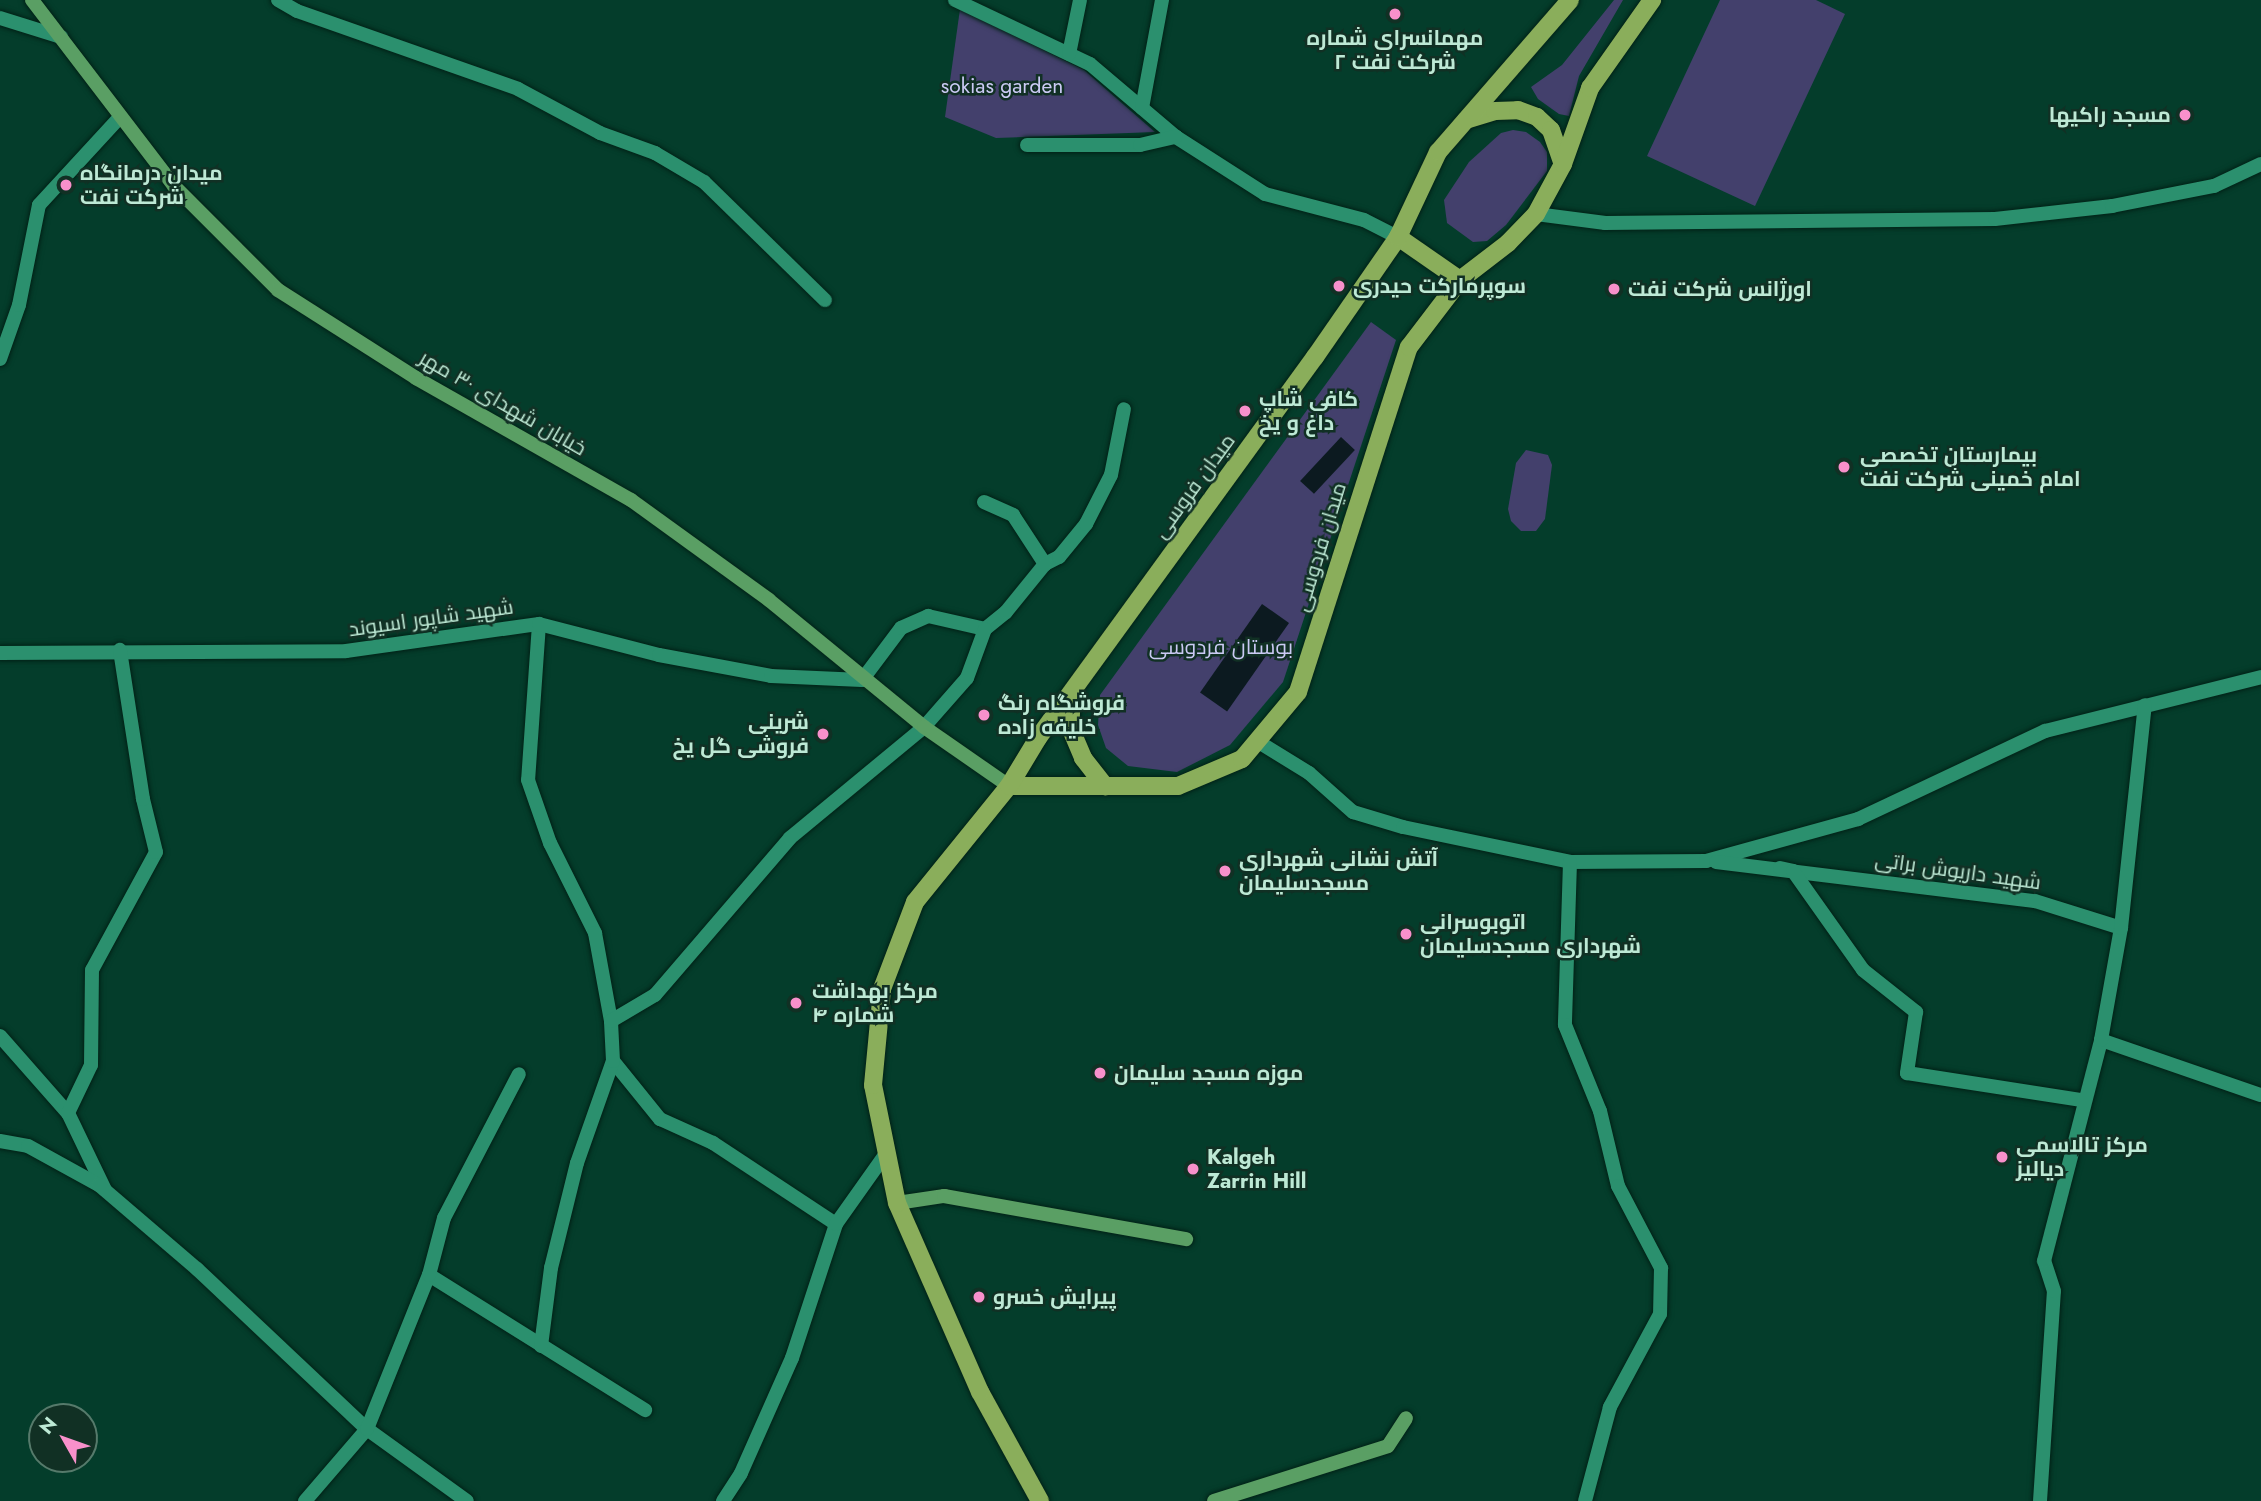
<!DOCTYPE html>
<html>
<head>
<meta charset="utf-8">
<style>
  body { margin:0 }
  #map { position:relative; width:2261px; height:1501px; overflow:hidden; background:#043d2b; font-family:Jost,Cairo,sans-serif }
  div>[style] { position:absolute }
  .green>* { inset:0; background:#43406c }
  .water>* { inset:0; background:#0c1a20; transform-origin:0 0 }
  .roads { filter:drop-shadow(0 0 2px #022116) drop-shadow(0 0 2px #022116) }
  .street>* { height:14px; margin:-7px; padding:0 7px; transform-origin:7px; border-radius:7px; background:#2b906e }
  .secondary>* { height:14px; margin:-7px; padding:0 7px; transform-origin:7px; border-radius:7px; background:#5a9f64 }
  .primary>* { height:18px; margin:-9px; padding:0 9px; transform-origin:9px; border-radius:9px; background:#8aae5b }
  .dots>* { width:19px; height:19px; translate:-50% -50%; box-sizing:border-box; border:4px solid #113024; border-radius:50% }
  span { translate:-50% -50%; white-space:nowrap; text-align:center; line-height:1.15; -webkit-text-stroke:5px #113024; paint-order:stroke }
  .poi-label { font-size:21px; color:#bde9d5; font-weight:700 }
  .right { translate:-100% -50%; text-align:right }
  .left { translate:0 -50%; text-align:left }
  .park-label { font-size:21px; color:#cbcaf4 }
  .street-label { font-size:21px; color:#bde9d5 }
  .north { position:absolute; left:28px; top:1403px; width:70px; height:70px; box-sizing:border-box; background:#113024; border:2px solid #567a6b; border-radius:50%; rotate:310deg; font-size:19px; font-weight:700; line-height:28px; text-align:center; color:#bde9d5 }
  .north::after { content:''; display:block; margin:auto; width:24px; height:32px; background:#f890cb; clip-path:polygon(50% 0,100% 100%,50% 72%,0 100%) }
</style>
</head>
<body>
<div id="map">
  <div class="green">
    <div style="clip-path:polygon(1614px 0,1623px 0,1579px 76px,1569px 116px,1559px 114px,1538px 99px,1531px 87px,1562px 65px)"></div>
    <div style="clip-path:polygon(1720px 0,1816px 0,1845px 14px,1755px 206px,1647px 156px)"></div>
    <div style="clip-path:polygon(960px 9px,1084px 70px,1155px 132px,996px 138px,945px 117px)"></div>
    <div style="clip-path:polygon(1513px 130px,1526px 132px,1540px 142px,1547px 152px,1547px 171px,1506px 225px,1487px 241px,1473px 242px,1447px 223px,1444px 200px,1469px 162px,1501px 133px)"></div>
    <div style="clip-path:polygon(1371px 322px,1396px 340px,1283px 682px,1230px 745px,1177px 772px,1128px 766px,1106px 748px,1098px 725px,1100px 695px)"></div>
    <div style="clip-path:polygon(1526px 450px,1548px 455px,1552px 465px,1545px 519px,1536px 531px,1521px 531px,1511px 521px,1508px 509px,1516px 463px)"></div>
  </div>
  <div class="water">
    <div style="left:1341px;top:437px;width:19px;height:60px;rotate:43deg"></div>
    <div style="left:1262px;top:604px;width:33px;height:108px;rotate:35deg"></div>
  </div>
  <div class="roads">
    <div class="street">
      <div style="left:278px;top:0;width:22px;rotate:30deg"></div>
      <div style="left:297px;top:11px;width:234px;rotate:19.4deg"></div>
      <div style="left:518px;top:89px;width:93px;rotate:28.2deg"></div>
      <div style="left:600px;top:133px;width:59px;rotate:20deg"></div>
      <div style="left:655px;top:153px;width:57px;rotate:30.6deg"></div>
      <div style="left:704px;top:182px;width:169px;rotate:44.3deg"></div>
      <div style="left:955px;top:0;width:149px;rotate:25.4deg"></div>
      <div style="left:1090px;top:64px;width:113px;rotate:40.3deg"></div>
      <div style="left:1176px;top:137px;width:106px;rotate:32.6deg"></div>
      <div style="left:1265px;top:194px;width:102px;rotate:14.7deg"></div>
      <div style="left:1364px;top:220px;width:38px;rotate:27deg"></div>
      <div style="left:0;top:18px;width:64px;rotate:17.3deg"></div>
      <div style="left:1069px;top:54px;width:55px;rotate:-78.5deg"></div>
      <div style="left:1142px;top:108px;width:110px;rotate:-79.5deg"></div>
      <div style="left:1027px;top:145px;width:113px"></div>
      <div style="left:1140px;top:145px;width:37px;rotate:-13deg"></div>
      <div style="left:1536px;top:214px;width:70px;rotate:7.4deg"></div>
      <div style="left:1605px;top:223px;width:390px;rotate:-0.6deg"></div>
      <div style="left:1995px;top:219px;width:118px;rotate:-6.3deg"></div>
      <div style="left:2112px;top:206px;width:104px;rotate:-11.1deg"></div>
      <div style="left:2214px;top:186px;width:52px;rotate:-25.1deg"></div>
      <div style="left:0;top:359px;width:57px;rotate:-70.6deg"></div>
      <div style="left:19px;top:305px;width:102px;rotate:-78.7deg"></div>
      <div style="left:39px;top:205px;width:120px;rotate:-47.4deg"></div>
      <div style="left:984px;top:502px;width:32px;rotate:24deg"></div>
      <div style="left:1013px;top:515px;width:59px;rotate:56.9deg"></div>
      <div style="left:1045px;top:564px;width:16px;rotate:-27deg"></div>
      <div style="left:1059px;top:557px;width:43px;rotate:-50.7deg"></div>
      <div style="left:1086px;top:524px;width:55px;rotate:-63deg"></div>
      <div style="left:1111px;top:475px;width:67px;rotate:-78.9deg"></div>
      <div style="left:539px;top:624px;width:156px;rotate:94deg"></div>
      <div style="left:528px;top:780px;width:67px;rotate:70.8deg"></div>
      <div style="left:550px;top:843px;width:101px;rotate:63.4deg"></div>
      <div style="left:595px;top:933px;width:89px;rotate:79.7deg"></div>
      <div style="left:0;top:653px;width:346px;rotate:-0.3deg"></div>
      <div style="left:346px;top:651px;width:195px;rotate:-8deg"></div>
      <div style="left:539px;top:624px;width:124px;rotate:14.5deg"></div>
      <div style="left:659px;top:655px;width:114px;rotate:10.6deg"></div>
      <div style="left:771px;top:676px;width:91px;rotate:2.5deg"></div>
      <div style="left:862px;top:680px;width:65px;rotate:-53.1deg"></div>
      <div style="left:901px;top:628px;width:30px;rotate:-24deg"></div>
      <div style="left:928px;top:616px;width:58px;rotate:12.8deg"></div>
      <div style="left:985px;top:629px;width:27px;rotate:-39deg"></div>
      <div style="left:1006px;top:612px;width:62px;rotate:-50.9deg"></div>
      <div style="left:1257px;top:741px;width:61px;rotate:31.6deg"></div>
      <div style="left:1309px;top:773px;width:59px;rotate:41.6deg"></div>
      <div style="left:1353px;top:812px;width:52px;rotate:16.7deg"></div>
      <div style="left:1403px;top:827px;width:171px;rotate:11.8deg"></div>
      <div style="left:1570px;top:862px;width:136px;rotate:-0.4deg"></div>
      <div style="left:1706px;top:861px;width:158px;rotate:-15.4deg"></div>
      <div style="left:1858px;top:819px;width:207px;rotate:-25.2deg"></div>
      <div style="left:2045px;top:731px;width:223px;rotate:-14deg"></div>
      <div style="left:1570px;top:862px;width:163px;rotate:91.8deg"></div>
      <div style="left:1565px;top:1025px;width:93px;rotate:67.9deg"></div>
      <div style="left:1600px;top:1111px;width:77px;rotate:76.5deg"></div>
      <div style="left:1618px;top:1186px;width:93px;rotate:62.3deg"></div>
      <div style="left:1661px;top:1268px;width:46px;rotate:91.2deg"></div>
      <div style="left:1660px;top:1314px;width:106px;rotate:118.3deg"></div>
      <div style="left:1610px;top:1407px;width:97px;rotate:104.9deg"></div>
      <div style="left:1716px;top:862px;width:321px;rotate:7deg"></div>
      <div style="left:2035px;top:901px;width:90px;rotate:17.4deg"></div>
      <div style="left:1780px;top:868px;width:13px;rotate:13deg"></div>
      <div style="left:1793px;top:871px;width:121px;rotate:54.7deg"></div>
      <div style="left:1863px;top:970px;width:68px;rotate:38.4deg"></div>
      <div style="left:1916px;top:1012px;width:62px;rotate:98.4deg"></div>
      <div style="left:1907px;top:1073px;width:177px;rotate:8.8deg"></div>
      <div style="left:0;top:1036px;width:103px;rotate:48.6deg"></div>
      <div style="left:68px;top:1113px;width:85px;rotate:64.3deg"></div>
      <div style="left:2101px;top:1040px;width:169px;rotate:19deg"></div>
      <div style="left:613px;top:1061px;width:75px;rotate:51deg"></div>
      <div style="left:660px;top:1119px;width:58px;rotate:24.4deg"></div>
      <div style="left:713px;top:1143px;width:147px;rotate:33.4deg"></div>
      <div style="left:68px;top:1113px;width:53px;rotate:-64.4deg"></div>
      <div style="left:91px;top:1065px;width:95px;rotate:-89.4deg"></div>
      <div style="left:92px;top:970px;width:134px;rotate:-61.5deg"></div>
      <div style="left:156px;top:852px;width:55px;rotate:-103.8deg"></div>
      <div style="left:143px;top:799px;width:151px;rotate:-98.8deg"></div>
      <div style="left:0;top:1141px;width:28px;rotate:10deg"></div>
      <div style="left:28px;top:1146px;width:81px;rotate:28.8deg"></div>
      <div style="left:99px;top:1185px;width:129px;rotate:40.6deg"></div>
      <div style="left:197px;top:1269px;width:233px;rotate:43.3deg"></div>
      <div style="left:367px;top:1429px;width:123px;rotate:35.8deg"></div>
      <div style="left:429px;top:1275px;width:255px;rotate:32deg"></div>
      <div style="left:541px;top:1346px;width:79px;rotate:-82.7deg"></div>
      <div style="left:551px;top:1268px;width:108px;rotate:-76.1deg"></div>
      <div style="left:577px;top:1163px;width:108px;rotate:-70.6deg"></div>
      <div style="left:613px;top:1061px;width:40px;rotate:-92.9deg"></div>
      <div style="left:611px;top:1021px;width:51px;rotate:-30.6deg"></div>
      <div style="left:655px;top:995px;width:207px;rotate:-49.3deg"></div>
      <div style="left:790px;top:838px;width:174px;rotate:-39.6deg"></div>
      <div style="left:924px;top:727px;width:65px;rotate:-48.7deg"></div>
      <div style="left:967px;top:678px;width:52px;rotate:-69.8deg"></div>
      <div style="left:305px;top:1501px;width:95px;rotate:-49.3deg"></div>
      <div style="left:367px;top:1429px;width:166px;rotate:-68.1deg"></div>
      <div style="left:429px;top:1275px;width:59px;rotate:-75.3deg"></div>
      <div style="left:444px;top:1218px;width:162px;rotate:-62.5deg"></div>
      <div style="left:723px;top:1501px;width:33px;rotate:-57deg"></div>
      <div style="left:741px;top:1473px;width:126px;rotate:-66.1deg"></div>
      <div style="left:792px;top:1358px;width:141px;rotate:-71.8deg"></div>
      <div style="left:836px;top:1224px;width:88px;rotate:-54.7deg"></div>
      <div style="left:2040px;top:1501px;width:210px;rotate:-86.2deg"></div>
      <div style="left:2054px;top:1291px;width:32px;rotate:-108deg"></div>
      <div style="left:2044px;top:1261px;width:228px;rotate:-75.5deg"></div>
      <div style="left:2101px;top:1040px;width:114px;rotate:-79.9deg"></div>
      <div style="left:2121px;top:928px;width:224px;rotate:-83.9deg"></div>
    </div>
    <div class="secondary">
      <div style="left:32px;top:0;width:234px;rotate:52.6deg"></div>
      <div style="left:174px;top:186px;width:147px;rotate:45deg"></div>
      <div style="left:278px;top:290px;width:164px;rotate:32.5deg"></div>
      <div style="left:416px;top:378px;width:247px;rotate:29.6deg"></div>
      <div style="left:631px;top:500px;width:170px;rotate:35.9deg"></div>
      <div style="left:769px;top:600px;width:200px;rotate:39.3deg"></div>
      <div style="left:924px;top:727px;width:103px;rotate:34.8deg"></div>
      <div style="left:897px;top:1203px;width:48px;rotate:-8.5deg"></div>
      <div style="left:944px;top:1196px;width:246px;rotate:10.1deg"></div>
      <div style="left:1214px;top:1501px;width:182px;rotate:-17.5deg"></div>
      <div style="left:1388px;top:1446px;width:33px;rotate:-57deg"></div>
    </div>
    <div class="primary">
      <div style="left:1466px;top:120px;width:30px;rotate:-17deg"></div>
      <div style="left:1495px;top:111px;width:23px;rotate:-2deg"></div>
      <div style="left:1518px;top:110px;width:20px;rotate:20deg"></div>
      <div style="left:1537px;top:117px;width:19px;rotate:43deg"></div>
      <div style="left:1551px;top:130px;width:36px;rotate:71deg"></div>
      <div style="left:1398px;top:237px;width:75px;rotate:34.7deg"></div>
      <div style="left:1072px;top:694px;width:33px;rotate:93deg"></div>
      <div style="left:1070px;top:727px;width:34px;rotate:67deg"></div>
      <div style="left:1083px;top:758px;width:36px;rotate:52deg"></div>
      <div style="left:1009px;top:786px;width:169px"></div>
      <div style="left:1178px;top:786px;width:69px;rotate:-22.9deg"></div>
      <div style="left:1242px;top:759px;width:87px;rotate:-50.1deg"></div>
      <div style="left:1298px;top:692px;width:362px;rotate:-72.2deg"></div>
      <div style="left:1409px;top:347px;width:84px;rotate:-52.7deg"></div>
      <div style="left:1460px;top:280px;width:61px;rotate:-37.6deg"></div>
      <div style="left:1508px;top:243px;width:40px;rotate:-46deg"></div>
      <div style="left:1536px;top:214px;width:57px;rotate:-61.6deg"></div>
      <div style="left:1563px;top:164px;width:81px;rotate:-70.4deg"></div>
      <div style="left:1590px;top:88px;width:108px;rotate:-54.8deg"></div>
      <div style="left:1040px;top:1501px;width:124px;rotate:-118.8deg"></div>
      <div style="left:980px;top:1392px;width:206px;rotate:-113.7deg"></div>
      <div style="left:897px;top:1203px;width:120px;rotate:-101.5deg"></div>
      <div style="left:873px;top:1085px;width:96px;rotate:-84.6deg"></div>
      <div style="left:882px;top:989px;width:93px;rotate:-69.2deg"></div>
      <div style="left:915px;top:902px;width:149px;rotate:-51deg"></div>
      <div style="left:1009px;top:786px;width:56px;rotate:-58.9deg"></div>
      <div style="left:1038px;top:738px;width:471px;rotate:-54deg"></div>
      <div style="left:1315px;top:357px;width:146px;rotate:-55.3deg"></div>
      <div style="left:1398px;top:237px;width:94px;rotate:-64.8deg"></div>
      <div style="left:1438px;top:152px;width:201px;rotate:-49deg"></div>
    </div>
  </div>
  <div class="dots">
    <div style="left:1395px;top:14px;background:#f890cb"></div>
    <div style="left:2185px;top:115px;background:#f890cb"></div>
    <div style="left:66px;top:185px;background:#f890cb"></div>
    <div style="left:1339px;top:286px;background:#f890cb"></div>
    <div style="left:1614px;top:289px;background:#f890cb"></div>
    <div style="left:1245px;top:411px;background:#f890cb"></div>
    <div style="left:1844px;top:467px;background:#f890cb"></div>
    <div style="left:984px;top:715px;background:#f890cb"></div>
    <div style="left:823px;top:734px;background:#f890cb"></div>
    <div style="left:1225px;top:871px;background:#f890cb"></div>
    <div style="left:1406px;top:934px;background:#f890cb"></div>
    <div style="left:796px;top:1003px;background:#f890cb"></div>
    <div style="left:1100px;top:1073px;background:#f890cb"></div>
    <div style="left:2002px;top:1157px;background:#f890cb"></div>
    <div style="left:1193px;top:1169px;background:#f890cb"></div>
    <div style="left:979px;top:1297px;background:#f890cb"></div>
  </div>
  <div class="poi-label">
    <span style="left:1395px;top:50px">مهمانسرای شماره<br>۲ شرکت نفت</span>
    <span class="right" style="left:2171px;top:115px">مسجد راکیها</span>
    <span class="left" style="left:80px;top:185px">میدان درمانگاه<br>شرکت نفت</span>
    <span class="left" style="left:1353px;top:286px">سوپرمارکت حیدری</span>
    <span class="left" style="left:1628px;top:289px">اورژانس شرکت نفت</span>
    <span class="left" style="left:1259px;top:411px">کافی شاپ<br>داغ و یخ</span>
    <span class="left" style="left:1860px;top:467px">بیمارستان تخصصی<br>امام خمینی شرکت نفت</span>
    <span class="left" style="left:998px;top:715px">فروشگاه رنگ<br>خلیفه زاده</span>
    <span class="right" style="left:809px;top:734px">شرینی<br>فروشی گل یخ</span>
    <span class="left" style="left:1239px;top:871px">آتش نشانی شهرداری<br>مسجدسلیمان</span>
    <span class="left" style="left:1420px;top:934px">اتوبوسرانی<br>شهرداری مسجدسلیمان</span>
    <span class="left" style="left:812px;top:1003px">مرکز بهداشت<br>شماره ۴</span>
    <span class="left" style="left:1114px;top:1073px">موزه مسجد سلیمان</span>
    <span class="left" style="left:2016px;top:1157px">مرکز تالاسمی<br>دیالیز</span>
    <span class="left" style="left:1207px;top:1169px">Kalgeh<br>Zarrin Hill</span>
    <span class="left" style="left:993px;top:1297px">پیرایش خسرو</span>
  </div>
  <div class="park-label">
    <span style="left:1002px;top:86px">sokias garden</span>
    <span style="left:1221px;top:647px">بوستان فردوسی</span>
  </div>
  <div class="street-label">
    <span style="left:503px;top:403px;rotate:30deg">خیابان شهدای ۳۰ مهر</span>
    <span style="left:1194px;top:486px;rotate:-54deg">میدان فروسی</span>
    <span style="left:1320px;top:547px;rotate:-73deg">میدان فردوسی</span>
    <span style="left:431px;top:618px;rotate:-8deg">شهید شاپور اسیوند</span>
    <span style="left:1958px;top:871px;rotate:8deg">شهید داریوش براتی</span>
  </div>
  <div class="north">N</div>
</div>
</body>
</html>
